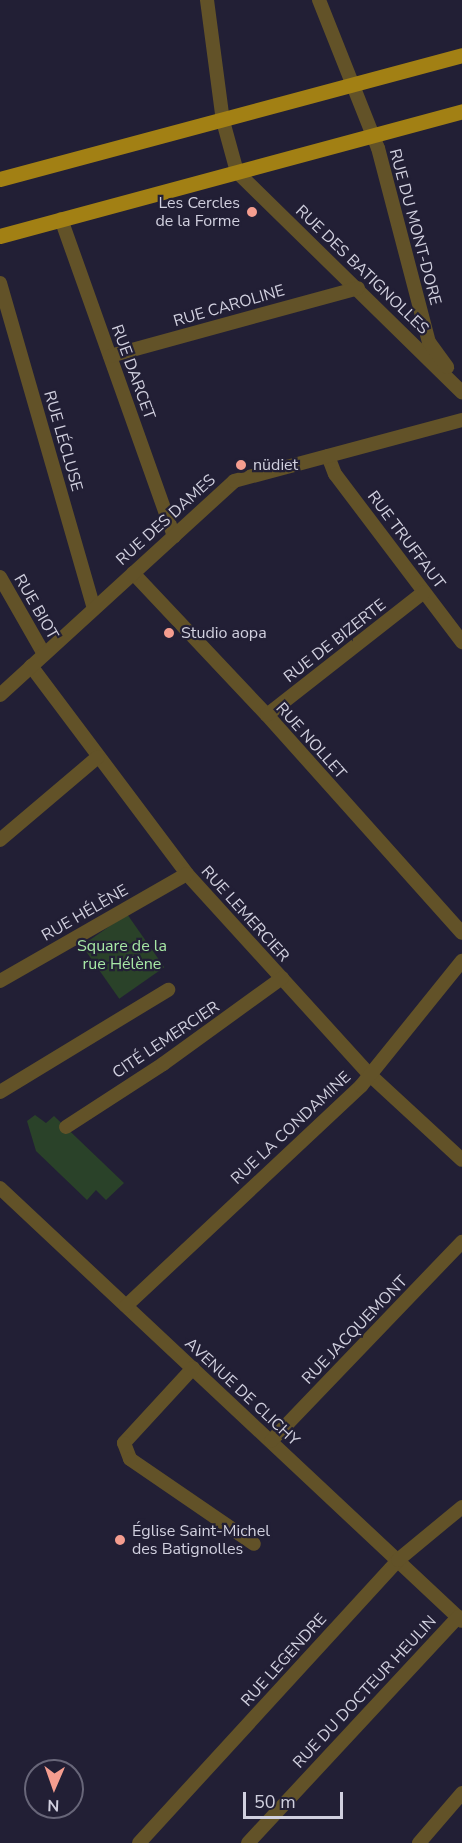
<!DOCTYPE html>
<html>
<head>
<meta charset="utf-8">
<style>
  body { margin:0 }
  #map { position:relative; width:462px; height:1843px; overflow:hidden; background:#221f35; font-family:"Nunito Sans",sans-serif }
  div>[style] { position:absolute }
  .green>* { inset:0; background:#2a4229; transform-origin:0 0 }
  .minor>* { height:14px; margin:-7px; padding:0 7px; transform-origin:7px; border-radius:7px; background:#625228 }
  .primary>* { height:15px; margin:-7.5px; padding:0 7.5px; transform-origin:7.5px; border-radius:7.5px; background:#a28014 }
  .dots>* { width:16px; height:16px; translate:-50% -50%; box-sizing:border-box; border:3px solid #221f35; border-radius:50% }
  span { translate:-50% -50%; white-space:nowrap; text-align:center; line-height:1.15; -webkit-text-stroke:4.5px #221f35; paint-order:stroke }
  .poi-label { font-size:16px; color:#d1d0df }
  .right { translate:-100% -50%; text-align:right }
  .left { translate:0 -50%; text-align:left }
  .street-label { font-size:16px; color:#d1d0df }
  .park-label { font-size:16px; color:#a7e8a5 }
  .north { position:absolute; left:24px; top:1759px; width:60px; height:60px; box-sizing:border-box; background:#221f35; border:2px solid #686679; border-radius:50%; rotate:182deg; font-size:16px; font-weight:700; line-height:24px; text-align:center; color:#d1d0df }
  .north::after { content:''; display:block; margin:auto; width:21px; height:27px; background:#f59d8f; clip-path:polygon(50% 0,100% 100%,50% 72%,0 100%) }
  .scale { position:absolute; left:243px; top:1792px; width:100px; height:27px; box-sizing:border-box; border:3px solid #d1d0df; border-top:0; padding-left:8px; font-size:18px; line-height:21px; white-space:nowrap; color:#d1d0df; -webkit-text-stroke:4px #221f35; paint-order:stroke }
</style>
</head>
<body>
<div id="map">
  <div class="green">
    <div style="left:127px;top:914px;width:65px;height:55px;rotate:55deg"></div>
    <div style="clip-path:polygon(35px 1115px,46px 1123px,54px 1116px,124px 1183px,106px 1200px,96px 1190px,87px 1200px,36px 1151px,27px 1121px)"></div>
  </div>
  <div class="minor">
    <div style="left:207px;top:0;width:122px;rotate:82.5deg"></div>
    <div style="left:223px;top:121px;width:53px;rotate:74.6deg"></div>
    <div style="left:237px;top:172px;width:315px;rotate:44.4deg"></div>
    <div style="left:319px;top:0;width:159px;rotate:68.3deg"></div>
    <div style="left:378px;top:148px;width:201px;rotate:75.3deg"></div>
    <div style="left:429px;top:342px;width:31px;rotate:54deg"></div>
    <div style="left:61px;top:219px;width:337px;rotate:70.4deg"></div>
    <div style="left:0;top:283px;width:339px;rotate:73.9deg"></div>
    <div style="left:110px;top:356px;width:257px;rotate:-15.3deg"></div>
    <div style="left:328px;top:456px;width:19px;rotate:69deg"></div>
    <div style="left:335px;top:474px;width:211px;rotate:52.9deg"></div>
    <div style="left:133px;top:573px;width:195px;rotate:46.7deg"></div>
    <div style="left:267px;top:715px;width:292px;rotate:48.2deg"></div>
    <div style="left:0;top:577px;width:89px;rotate:60.3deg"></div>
    <div style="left:31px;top:666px;width:260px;rotate:53.1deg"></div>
    <div style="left:187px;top:874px;width:272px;rotate:47.7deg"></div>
    <div style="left:370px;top:1075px;width:125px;rotate:42.7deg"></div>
    <div style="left:0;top:695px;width:317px;rotate:-42.4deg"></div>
    <div style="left:234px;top:481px;width:236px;rotate:-15deg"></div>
    <div style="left:267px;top:715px;width:199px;rotate:-38.1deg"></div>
    <div style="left:0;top:840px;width:128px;rotate:-40.3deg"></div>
    <div style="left:0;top:981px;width:215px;rotate:-29.8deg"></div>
    <div style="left:0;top:1092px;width:197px;rotate:-31.3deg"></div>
    <div style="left:66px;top:1127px;width:116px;rotate:-33deg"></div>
    <div style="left:163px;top:1064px;width:147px;rotate:-35.9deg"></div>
    <div style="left:0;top:1188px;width:633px;rotate:43.14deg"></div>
    <div style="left:126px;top:1306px;width:322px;rotate:-43.1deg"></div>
    <div style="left:361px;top:1086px;width:161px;rotate:-51.1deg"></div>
    <div style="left:193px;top:1368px;width:102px;rotate:132.6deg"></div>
    <div style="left:124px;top:1443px;width:17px;rotate:69deg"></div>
    <div style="left:130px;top:1459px;width:150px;rotate:34.4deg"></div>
    <div style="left:271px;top:1441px;width:276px;rotate:-46.2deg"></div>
    <div style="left:139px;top:1843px;width:384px;rotate:-47.5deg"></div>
    <div style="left:398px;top:1560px;width:83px;rotate:-39.6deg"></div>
    <div style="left:248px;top:1843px;width:309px;rotate:-47.1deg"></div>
    <div style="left:419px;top:1843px;width:66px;rotate:-49.3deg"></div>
  </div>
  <div class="primary">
    <div style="left:0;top:179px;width:478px;rotate:-15deg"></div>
    <div style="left:0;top:236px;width:479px;rotate:-15.1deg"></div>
  </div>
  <div class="dots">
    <div style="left:252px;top:212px;background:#f59d8f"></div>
    <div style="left:241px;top:465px;background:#f59d8f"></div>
    <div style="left:169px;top:633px;background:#f59d8f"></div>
    <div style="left:120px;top:1540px;background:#f59d8f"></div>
  </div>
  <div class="poi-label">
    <span class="right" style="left:240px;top:212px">Les Cercles<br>de la Forme</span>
    <span class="left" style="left:253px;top:465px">nüdiet</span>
    <span class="left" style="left:181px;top:633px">Studio aopa</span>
    <span class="left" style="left:132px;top:1540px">Église Saint-Michel<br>des Batignolles</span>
  </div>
  <div class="street-label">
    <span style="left:415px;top:227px;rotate:75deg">RUE DU MONT-DORE</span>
    <span style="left:362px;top:270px;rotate:44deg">RUE DES BATIGNOLLES</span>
    <span style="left:229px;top:306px;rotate:-16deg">RUE CAROLINE</span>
    <span style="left:133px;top:372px;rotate:70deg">RUE DARCET</span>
    <span style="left:63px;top:441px;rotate:74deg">RUE LÉCLUSE</span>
    <span style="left:166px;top:520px;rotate:-42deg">RUE DES DAMES</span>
    <span style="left:406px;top:540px;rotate:53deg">RUE TRUFFAUT</span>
    <span style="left:36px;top:607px;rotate:60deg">RUE BIOT</span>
    <span style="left:335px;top:641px;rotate:-38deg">RUE DE BIZERTE</span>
    <span style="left:311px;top:741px;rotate:48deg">RUE NOLLET</span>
    <span style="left:85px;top:913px;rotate:-30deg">RUE HÉLÈNE</span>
    <span style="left:245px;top:914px;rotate:48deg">RUE LEMERCIER</span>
    <span style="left:166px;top:1040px;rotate:-34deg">CITÉ LEMERCIER</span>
    <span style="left:291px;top:1128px;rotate:-43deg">RUE LA CONDAMINE</span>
    <span style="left:355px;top:1330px;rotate:-46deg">RUE JACQUEMONT</span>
    <span style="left:242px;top:1392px;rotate:43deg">AVENUE DE CLICHY</span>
    <span style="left:284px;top:1660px;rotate:-48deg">RUE LEGENDRE</span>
    <span style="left:365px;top:1692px;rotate:-47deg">RUE DU DOCTEUR HEULIN</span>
  </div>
  <div class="park-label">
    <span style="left:122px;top:955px">Square de la<br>rue Hélène</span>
  </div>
  <div class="north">N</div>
  <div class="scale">50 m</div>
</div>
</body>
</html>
